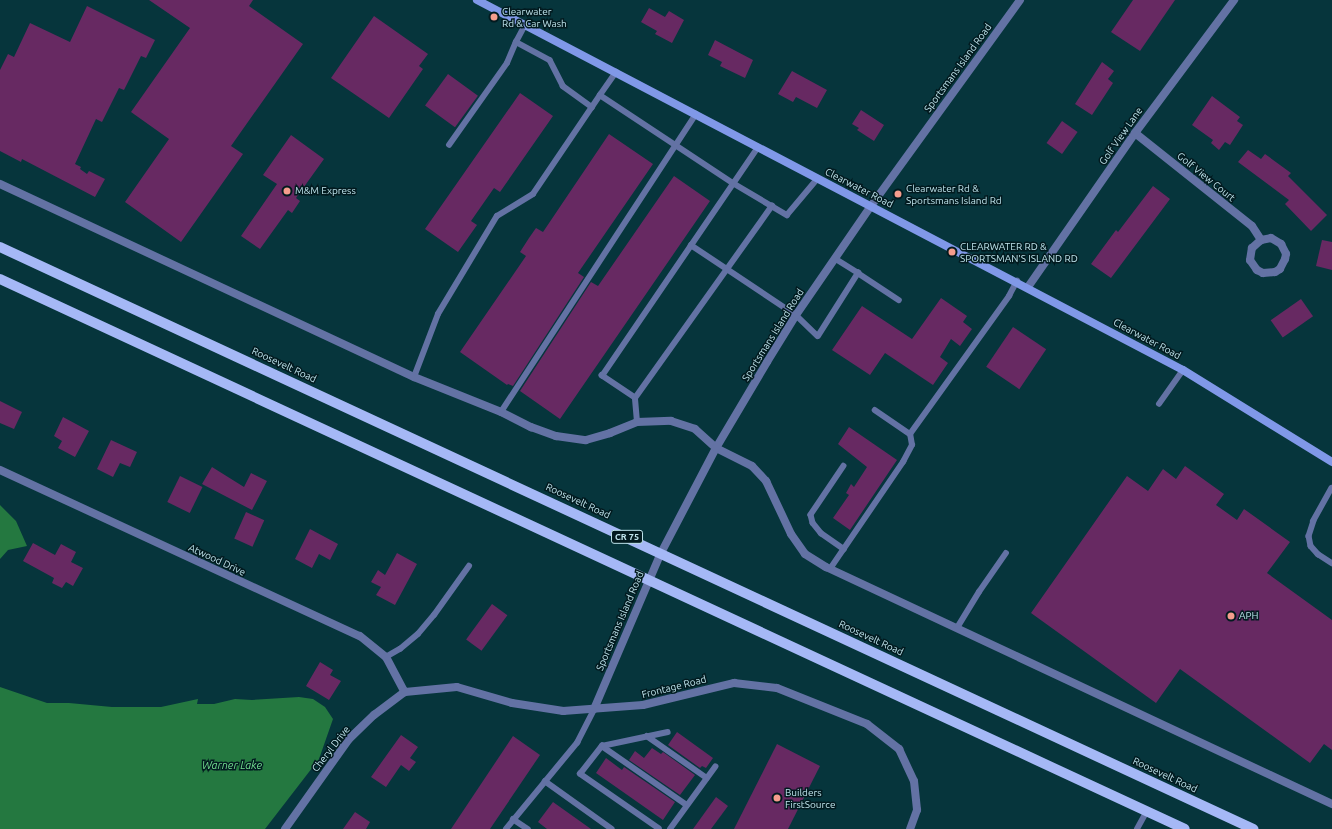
<!DOCTYPE html>
<html>
<head>
<meta charset="utf-8">
<style>
  body { margin:0 }
  #map { position:relative; width:1332px; height:829px; overflow:hidden; background:#06353c; font-family:Ubuntu,sans-serif }
  div>[style] { position:absolute }
  .water>* { inset:0; background:#247840 }
  .building>* { inset:0; background:#672962; transform-origin:0 0 }
  .lane>* { height:5.5px; margin:-2.75px; padding:0 2.75px; transform-origin:2.75px; border-radius:2.75px; background:#6372a4 }
  .street>* { height:8px; margin:-4px; padding:0 4px; transform-origin:4px; border-radius:4px; background:#6372a4 }
  .secondary>* { height:8px; margin:-4px; padding:0 4px; transform-origin:4px; border-radius:4px; background:#8098e8 }
  .primary>* { height:10px; margin:-5px; padding:0 5px; transform-origin:5px; border-radius:5px; background:#a5b8f6 }
  .dots>* { width:11px; height:11px; translate:-50% -50%; box-sizing:border-box; border:2px solid #021a1f; border-radius:50% }
  span { translate:-50% -50%; white-space:nowrap; text-align:center; line-height:1.15; -webkit-text-stroke:3px #021a1f; paint-order:stroke }
  .shield-label span { padding:1px 3px; background:#021a1f; border:1px solid; border-radius:3px; -webkit-text-stroke-width:0 }
  .shield-label { font-size:9px; color:#bfe4ec; font-weight:700 }
  .poi-label { font-size:10px; color:#bfe4ec }
  .left { translate:0 -50%; text-align:left }
  .street-label { font-size:10px; color:#bfe4ec }
  .water-label { font-size:11px; color:#72dd8f; font-style:italic }
</style>
</head>
<body>
<div id="map">
  <div class="water">
    <div style="clip-path:polygon(0 505px,16px 521px,27px 546px,8px 550px,0 559px)"></div>
    <div style="clip-path:polygon(0 687px,47px 703px,69px 703px,112px 707px,161px 707px,198px 699px,197px 704px,214px 704px,235px 699px,252px 700px,299px 697px,313px 699px,325px 707px,333px 719px,319px 759px,265px 829px,0 829px)"></div>
  </div>
  <div class="building">
    <div style="clip-path:polygon(149px 0,253px 0,249px 6px,303px 44px,231px 146px,243px 154px,181px 242px,125px 202px,169px 139px,131px 112px,190px 28px)"></div>
    <div style="clip-path:polygon(1133px 0,1175px 0,1140px 51px,1111px 32px)"></div>
    <div style="clip-path:polygon(87px 6px,155px 40px,146px 58px,141px 56px,124px 90px,119px 88px,102px 122px,96px 119px,75px 164px,81px 167px,80px 169px,87px 174px,89px 171px,105px 179px,95px 197px,22px 159px,21px 162px,0 151px,0 70px,8px 54px,14px 57px,30px 23px,70px 42px)"></div>
    <div style="clip-path:polygon(649px 8px,665px 17px,669px 11px,684px 20px,672px 43px,655px 34px,657px 31px,641px 22px)"></div>
    <div style="clip-path:polygon(374px 16px,428px 54px,419px 66px,423px 69px,389px 118px,331px 78px)"></div>
    <div style="clip-path:polygon(715px 40px,753px 60px,745px 78px,720px 66px,722px 62px,708px 55px)"></div>
    <div style="clip-path:polygon(1102px 62px,1114px 71px,1108px 79px,1113px 83px,1092px 115px,1075px 104px)"></div>
    <div style="clip-path:polygon(792px 71px,827px 90px,817px 108px,796px 97px,793px 102px,778px 94px)"></div>
    <div style="left:448px;top:74px;width:37px;height:39px;rotate:36deg"></div>
    <div style="clip-path:polygon(520px 93px,553px 116px,500px 192px,494px 188px,471px 221px,477px 225px,458px 252px,425px 229px)"></div>
    <div style="clip-path:polygon(1212px 96px,1240px 117px,1237px 121px,1243px 125px,1230px 145px,1225px 142px,1219px 150px,1211px 143px,1213px 140px,1192px 125px)"></div>
    <div style="clip-path:polygon(861px 110px,884px 125px,874px 141px,857px 130px,859px 128px,852px 124px)"></div>
    <div style="left:1062px;top:121px;width:19px;height:27px;rotate:35deg"></div>
    <div style="clip-path:polygon(609px 134px,653px 164px,578px 273px,584px 277px,513px 386px,508px 384px,507px 385px,460px 352px,526px 256px,520px 252px,529px 238px,536px 228px,543px 232px)"></div>
    <div style="clip-path:polygon(291px 135px,324px 159px,296px 198px,300px 201px,292px 213px,288px 210px,260px 249px,241px 236px,277px 184px,263px 175px)"></div>
    <div style="clip-path:polygon(1248px 150px,1261px 159px,1265px 154px,1291px 173px,1288px 176px,1327px 215px,1311px 231px,1285px 204px,1289px 200px,1238px 162px)"></div>
    <div style="clip-path:polygon(674px 176px,710px 201px,560px 419px,520px 391px,591px 282px,598px 286px)"></div>
    <div style="clip-path:polygon(1153px 186px,1170px 199px,1111px 278px,1091px 264px,1116px 230px,1118px 232px)"></div>
    <div style="clip-path:polygon(1322px 240px,1332px 242px,1332px 270px,1316px 266px)"></div>
    <div style="clip-path:polygon(941px 298px,967px 316px,963px 322px,972px 329px,960px 346px,951px 339px,940px 357px,948px 363px,933px 385px,885px 353px,870px 375px,832px 350px,862px 306px,912px 339px)"></div>
    <div style="left:1301px;top:299px;width:21px;height:37px;rotate:55deg"></div>
    <div style="left:1013px;top:327px;width:40px;height:48px;rotate:34deg"></div>
    <div style="clip-path:polygon(0 401px,22px 412px,14px 429px,0 423px)"></div>
    <div style="clip-path:polygon(63px 417px,89px 431px,75px 457px,58px 448px,62px 441px,54px 436px)"></div>
    <div style="clip-path:polygon(849px 427px,897px 460px,850px 530px,833px 518px,849px 495px,846px 493px,851px 484px,854px 487px,867px 467px,838px 444px)"></div>
    <div style="clip-path:polygon(111px 440px,137px 452px,130px 467px,120px 463px,113px 477px,97px 469px)"></div>
    <div style="clip-path:polygon(1185px 466px,1224px 494px,1216px 505px,1237px 520px,1244px 509px,1290px 542px,1267px 573px,1332px 620px,1332px 750px,1324px 744px,1310px 763px,1180px 669px,1156px 703px,1031px 613px,1127px 476px,1148px 491px,1163px 469px,1176px 479px)"></div>
    <div style="clip-path:polygon(212px 467px,244px 487px,251px 473px,267px 481px,252px 510px,202px 484px)"></div>
    <div style="left:180px;top:476px;width:25px;height:29px;rotate:26deg"></div>
    <div style="left:246px;top:512px;width:20px;height:29px;rotate:24deg"></div>
    <div style="clip-path:polygon(310px 529px,338px 544px,330px 560px,319px 554px,312px 568px,295px 559px)"></div>
    <div style="clip-path:polygon(33px 543px,55px 555px,61px 544px,76px 552px,71px 562px,83px 568px,73px 586px,66px 582px,62px 588px,52px 583px,54px 578px,23px 561px)"></div>
    <div style="clip-path:polygon(397px 553px,417px 564px,395px 605px,376px 595px,381px 587px,371px 582px,378px 570px,385px 575px)"></div>
    <div style="left:492px;top:604px;width:19px;height:44px;rotate:36deg"></div>
    <div style="clip-path:polygon(320px 662px,333px 670px,330px 675px,341px 681px,329px 700px,306px 686px)"></div>
    <div style="clip-path:polygon(677px 732px,713px 758px,706px 768px,702px 766px,700px 768px,668px 745px)"></div>
    <div style="clip-path:polygon(401px 735px,418px 747px,410px 758px,416px 762px,409px 771px,401px 765px,386px 787px,371px 777px)"></div>
    <div style="clip-path:polygon(513px 736px,540px 755px,490px 829px,451px 829px)"></div>
    <div style="clip-path:polygon(777px 744px,820px 766px,788px 829px,734px 829px)"></div>
    <div style="clip-path:polygon(652px 748px,661px 754px,663px 752px,695px 775px,680px 795px,629px 760px,635px 751px,644px 758px)"></div>
    <div style="clip-path:polygon(606px 758px,622px 770px,624px 767px,675px 802px,663px 820px,596px 773px)"></div>
    <div style="clip-path:polygon(716px 797px,728px 806px,711px 829px,693px 829px)"></div>
    <div style="clip-path:polygon(553px 802px,591px 829px,547px 829px,538px 822px)"></div>
    <div style="clip-path:polygon(355px 812px,370px 822px,366px 829px,343px 829px)"></div>
  </div>
  <div class="lane">
    <div style="left:516px;top:42px;width:19px;rotate:-62deg"></div>
    <div style="left:600px;top:95px;width:28px;rotate:-55deg"></div>
    <div style="left:449px;top:145px;width:100px;rotate:-54.7deg"></div>
    <div style="left:507px;top:63px;width:23px;rotate:-67deg"></div>
    <div style="left:516px;top:42px;width:38px;rotate:28deg"></div>
    <div style="left:550px;top:60px;width:29px;rotate:63deg"></div>
    <div style="left:563px;top:86px;width:36px;rotate:36deg"></div>
    <div style="left:691px;top:245px;width:126px;rotate:33.7deg"></div>
    <div style="left:796px;top:315px;width:30px;rotate:44deg"></div>
    <div style="left:818px;top:336px;width:75px;rotate:-57.6deg"></div>
    <div style="left:858px;top:273px;width:49px;rotate:33.4deg"></div>
    <div style="left:836px;top:259px;width:26px;rotate:32deg"></div>
    <div style="left:414px;top:377px;width:67px;rotate:-69.1deg"></div>
    <div style="left:438px;top:314px;width:114px;rotate:-59deg"></div>
    <div style="left:497px;top:216px;width:42px;rotate:-31.4deg"></div>
    <div style="left:533px;top:194px;width:120px;rotate:-55.9deg"></div>
    <div style="left:600px;top:95px;width:159px;rotate:33.5deg"></div>
    <div style="left:733px;top:183px;width:63px;rotate:30.7deg"></div>
    <div style="left:787px;top:215px;width:48px;rotate:-50deg"></div>
    <div style="left:635px;top:398px;width:40px;rotate:-146deg"></div>
    <div style="left:602px;top:376px;width:277px;rotate:-55.7deg"></div>
    <div style="left:1159px;top:404px;width:42px;rotate:-54.8deg"></div>
    <div style="left:875px;top:410px;width:42px;rotate:34.4deg"></div>
    <div style="left:910px;top:434px;width:170px;rotate:-54.3deg"></div>
    <div style="left:1009px;top:296px;width:17px;rotate:-62deg"></div>
    <div style="left:501px;top:412px;width:356px;rotate:-56.8deg"></div>
    <div style="left:637px;top:422px;width:24px;rotate:-95deg"></div>
    <div style="left:635px;top:398px;width:236px;rotate:-54.5deg"></div>
    <div style="left:844px;top:466px;width:59px;rotate:124deg"></div>
    <div style="left:811px;top:515px;width:8px;rotate:76deg"></div>
    <div style="left:813px;top:523px;width:13px;rotate:51deg"></div>
    <div style="left:821px;top:533px;width:28px;rotate:35deg"></div>
    <div style="left:1332px;top:488px;width:38px;rotate:119deg"></div>
    <div style="left:1314px;top:521px;width:16px;rotate:108deg"></div>
    <div style="left:1309px;top:536px;width:10px;rotate:79deg"></div>
    <div style="left:1311px;top:546px;width:11px;rotate:49deg"></div>
    <div style="left:1318px;top:554px;width:17px;rotate:33deg"></div>
    <div style="left:830px;top:569px;width:130px;rotate:-55.7deg"></div>
    <div style="left:903px;top:462px;width:19px;rotate:-62deg"></div>
    <div style="left:912px;top:445px;width:11px;rotate:-100deg"></div>
    <div style="left:957px;top:628px;width:42px;rotate:-58.6deg"></div>
    <div style="left:979px;top:592px;width:47px;rotate:-55.3deg"></div>
    <div style="left:386px;top:657px;width:16px;rotate:-30deg"></div>
    <div style="left:400px;top:649px;width:23px;rotate:-40deg"></div>
    <div style="left:418px;top:634px;width:25px;rotate:-50deg"></div>
    <div style="left:434px;top:615px;width:60px;rotate:-54.5deg"></div>
    <div style="left:647px;top:736px;width:73px;rotate:35deg"></div>
    <div style="left:602px;top:746px;width:103px;rotate:34.8deg"></div>
    <div style="left:545px;top:781px;width:82px;rotate:35.6deg"></div>
    <div style="left:513px;top:819px;width:18px;rotate:34deg"></div>
    <div style="left:506px;top:829px;width:112px;rotate:-50.5deg"></div>
    <div style="left:577px;top:743px;width:38px;rotate:-63deg"></div>
    <div style="left:659px;top:829px;width:96px;rotate:-145.2deg"></div>
    <div style="left:580px;top:774px;width:36px;rotate:-52deg"></div>
    <div style="left:602px;top:746px;width:67px;rotate:-12deg"></div>
    <div style="left:670px;top:829px;width:77px;rotate:-54deg"></div>
    <div style="left:1137px;top:829px;width:21px;rotate:-61deg"></div>
  </div>
  <div class="street">
    <div style="left:1135px;top:133px;width:149px;rotate:38.5deg"></div>
    <div style="left:1252px;top:226px;width:17px;rotate:57deg"></div>
    <div style="left:1261px;top:240px;width:10px;rotate:-11deg"></div>
    <div style="left:1271px;top:238px;width:12px;rotate:31deg"></div>
    <div style="left:1281px;top:244px;width:11px;rotate:63deg"></div>
    <div style="left:1286px;top:254px;width:5px;rotate:101deg"></div>
    <div style="left:1285px;top:259px;width:11px;rotate:117deg"></div>
    <div style="left:1280px;top:269px;width:6px;rotate:149deg"></div>
    <div style="left:1275px;top:272px;width:12px;rotate:175deg"></div>
    <div style="left:1263px;top:273px;width:7px;rotate:-153deg"></div>
    <div style="left:1257px;top:270px;width:12px;rotate:-125deg"></div>
    <div style="left:1250px;top:260px;width:12px;rotate:-81deg"></div>
    <div style="left:1252px;top:248px;width:12px;rotate:-42deg"></div>
    <div style="left:0;top:184px;width:457px;rotate:25deg"></div>
    <div style="left:414px;top:377px;width:94px;rotate:21.9deg"></div>
    <div style="left:501px;top:412px;width:34px;rotate:27deg"></div>
    <div style="left:531px;top:427px;width:27px;rotate:20deg"></div>
    <div style="left:556px;top:436px;width:30px;rotate:8deg"></div>
    <div style="left:586px;top:440px;width:25px;rotate:-16deg"></div>
    <div style="left:610px;top:433px;width:29px;rotate:-22deg"></div>
    <div style="left:637px;top:422px;width:34px;rotate:-2deg"></div>
    <div style="left:671px;top:421px;width:25px;rotate:18deg"></div>
    <div style="left:695px;top:429px;width:28px;rotate:42deg"></div>
    <div style="left:716px;top:448px;width:40px;rotate:26.6deg"></div>
    <div style="left:752px;top:466px;width:21px;rotate:47deg"></div>
    <div style="left:766px;top:481px;width:59px;rotate:64.7deg"></div>
    <div style="left:791px;top:534px;width:24px;rotate:55deg"></div>
    <div style="left:805px;top:554px;width:25px;rotate:32deg"></div>
    <div style="left:826px;top:567px;width:559px;rotate:25.1deg"></div>
    <div style="left:1028px;top:287px;width:188px;rotate:-55.2deg"></div>
    <div style="left:1135px;top:133px;width:166px;rotate:-53.3deg"></div>
    <div style="left:0;top:470px;width:396px;rotate:24.8deg"></div>
    <div style="left:360px;top:636px;width:33px;rotate:39deg"></div>
    <div style="left:386px;top:657px;width:40px;rotate:62deg"></div>
    <div style="left:594px;top:709px;width:170px;rotate:-66.8deg"></div>
    <div style="left:661px;top:553px;width:119px;rotate:-62.4deg"></div>
    <div style="left:716px;top:448px;width:100px;rotate:-59.3deg"></div>
    <div style="left:767px;top:362px;width:55px;rotate:-58.3deg"></div>
    <div style="left:796px;top:315px;width:132px;rotate:-55.5deg"></div>
    <div style="left:871px;top:206px;width:254px;rotate:-54.1deg"></div>
    <div style="left:285px;top:829px;width:110px;rotate:-54.6deg"></div>
    <div style="left:349px;top:739px;width:35px;rotate:-44deg"></div>
    <div style="left:374px;top:715px;width:39px;rotate:-37deg"></div>
    <div style="left:405px;top:692px;width:52px;rotate:-5.5deg"></div>
    <div style="left:457px;top:687px;width:57px;rotate:16.2deg"></div>
    <div style="left:512px;top:703px;width:52px;rotate:8.9deg"></div>
    <div style="left:563px;top:711px;width:80px;rotate:-4.3deg"></div>
    <div style="left:643px;top:705px;width:94px;rotate:-13.6deg"></div>
    <div style="left:734px;top:683px;width:43px;rotate:6.6deg"></div>
    <div style="left:777px;top:688px;width:97px;rotate:21.8deg"></div>
    <div style="left:867px;top:724px;width:41px;rotate:38deg"></div>
    <div style="left:899px;top:749px;width:35px;rotate:65deg"></div>
    <div style="left:914px;top:781px;width:29px;rotate:84deg"></div>
    <div style="left:917px;top:810px;width:20px;rotate:110deg"></div>
  </div>
  <div class="secondary">
    <div style="left:477px;top:0;width:797px;rotate:27.66deg"></div>
    <div style="left:1183px;top:370px;width:175px;rotate:31.7deg"></div>
  </div>
  <div class="primary">
    <div style="left:0;top:247px;width:1382px;rotate:24.91deg"></div>
    <div style="left:0;top:279px;width:1306px;rotate:24.9deg"></div>
  </div>
  <div class="dots">
    <div style="left:494px;top:17px;background:#f59d8d"></div>
    <div style="left:287px;top:191px;background:#f59d8d"></div>
    <div style="left:898px;top:194px;background:#f59d8d"></div>
    <div style="left:952px;top:252px;background:#f59d8d"></div>
    <div style="left:1231px;top:616px;background:#f59d8d"></div>
    <div style="left:777px;top:798px;background:#f59d8d"></div>
  </div>
  <div class="shield-label">
    <span style="left:627px;top:537px">CR 75</span>
  </div>
  <div class="poi-label">
    <span class="left" style="left:502px;top:17px">Clearwater<br>Rd &amp; Car Wash</span>
    <span class="left" style="left:906px;top:194px">Clearwater Rd &amp;<br>Sportsmans Island Rd</span>
    <span class="left" style="left:295px;top:191px">M&amp;M Express</span>
    <span class="left" style="left:960px;top:252px">CLEARWATER RD &amp;<br>SPORTSMAN'S ISLAND RD</span>
    <span class="left" style="left:1239px;top:616px">APH</span>
    <span class="left" style="left:785px;top:798px">Builders<br>FirstSource</span>
  </div>
  <div class="street-label">
    <span style="left:958px;top:68px;rotate:-54deg">Sportsmans Island Road</span>
    <span style="left:1121px;top:136px;rotate:-55deg">Golf View Lane</span>
    <span style="left:1206px;top:177px;rotate:39deg">Golf View Court</span>
    <span style="left:859px;top:188px;rotate:27deg">Clearwater Road</span>
    <span style="left:773px;top:335px;rotate:-58deg">Sportsmans Island Road</span>
    <span style="left:1147px;top:339px;rotate:28deg">Clearwater Road</span>
    <span style="left:284px;top:365px;rotate:25deg">Roosevelt Road</span>
    <span style="left:578px;top:501px;rotate:25deg">Roosevelt Road</span>
    <span style="left:217px;top:560px;rotate:25deg">Atwood Drive</span>
    <span style="left:620px;top:621px;rotate:-67deg">Sportsmans Island Road</span>
    <span style="left:871px;top:638px;rotate:25deg">Roosevelt Road</span>
    <span style="left:674px;top:687px;rotate:-14deg">Frontage Road</span>
    <span style="left:331px;top:749px;rotate:-52deg">Cheryl Drive</span>
    <span style="left:1165px;top:775px;rotate:25deg">Roosevelt Road</span>
  </div>
  <div class="water-label">
    <span style="left:232px;top:765px">Warner Lake</span>
  </div>
</div>
</body>
</html>
